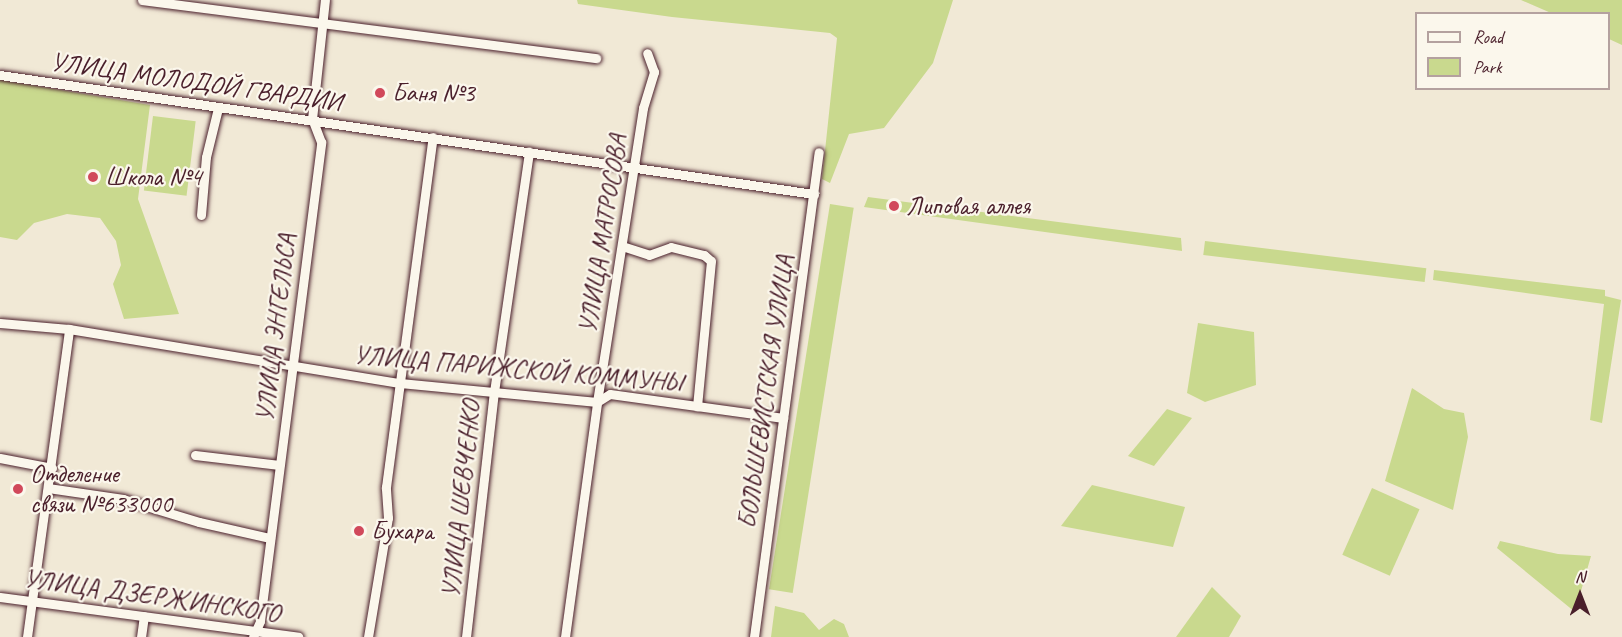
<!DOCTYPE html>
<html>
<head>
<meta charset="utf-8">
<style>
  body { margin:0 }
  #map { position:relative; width:1622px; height:637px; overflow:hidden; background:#f1e9d6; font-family:Caveat,sans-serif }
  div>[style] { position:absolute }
  .green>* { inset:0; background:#c9d98e; transform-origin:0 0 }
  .roads { filter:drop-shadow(0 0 2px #4a1f2b) drop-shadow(0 0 2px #4a1f2b) }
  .minor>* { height:9px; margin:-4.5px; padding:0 4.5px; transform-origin:4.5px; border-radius:4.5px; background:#fbf7ec }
  .dots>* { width:16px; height:16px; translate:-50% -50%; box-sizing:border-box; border:3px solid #fbf7ec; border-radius:50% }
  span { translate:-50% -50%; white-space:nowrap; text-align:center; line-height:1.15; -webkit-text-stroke:4.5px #fbf7ec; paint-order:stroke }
  .street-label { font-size:26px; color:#4a1f2b }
  .poi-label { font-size:26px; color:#4a1f2b }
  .left { translate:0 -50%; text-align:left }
  .legend { position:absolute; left:1415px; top:12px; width:195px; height:78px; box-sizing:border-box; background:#fbf7ec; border:2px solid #b4a19f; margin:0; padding:8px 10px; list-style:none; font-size:18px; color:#4a1f2b }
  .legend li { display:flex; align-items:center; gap:12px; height:30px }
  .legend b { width:30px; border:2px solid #b4a19f }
  .north { position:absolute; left:1550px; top:565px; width:60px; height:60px; -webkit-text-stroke:4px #fbf7ec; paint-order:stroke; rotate:0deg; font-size:16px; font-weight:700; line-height:24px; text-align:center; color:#4a1f2b }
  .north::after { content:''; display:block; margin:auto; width:21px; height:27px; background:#4a1f2b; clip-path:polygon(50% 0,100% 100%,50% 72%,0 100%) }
</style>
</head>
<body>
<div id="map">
  <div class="green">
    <div style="clip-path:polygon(577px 0,953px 0,933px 63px,884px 128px,849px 134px,830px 183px,822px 179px,837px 38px,830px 33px,672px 17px,578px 4px)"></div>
    <div style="clip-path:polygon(1521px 0,1622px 0,1622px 45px,1609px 39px,1608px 14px,1551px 13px)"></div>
    <div style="clip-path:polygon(0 80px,150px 105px,138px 199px,179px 314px,124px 319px,113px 284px,121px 265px,116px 241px,100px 218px,67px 214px,34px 223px,17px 240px,0 237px)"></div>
    <div style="left:153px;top:116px;width:43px;height:75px;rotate:7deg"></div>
    <div style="clip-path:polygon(868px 197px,1181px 238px,1182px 251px,864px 207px)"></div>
    <div style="left:830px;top:204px;width:24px;height:390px;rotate:9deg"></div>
    <div style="left:1205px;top:241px;width:223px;height:14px;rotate:7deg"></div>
    <div style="clip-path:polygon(1434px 270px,1605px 290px,1605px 296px,1621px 300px,1602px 423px,1590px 420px,1604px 304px,1433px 280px)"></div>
    <div style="clip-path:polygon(1198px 323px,1254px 332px,1256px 385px,1205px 402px,1187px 393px)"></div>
    <div style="clip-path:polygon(1412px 388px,1444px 409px,1464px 413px,1468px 437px,1453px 510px,1385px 481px)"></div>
    <div style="clip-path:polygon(1167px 409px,1192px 418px,1154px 466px,1128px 456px)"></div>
    <div style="clip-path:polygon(1092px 485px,1185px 507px,1173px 547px,1061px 526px)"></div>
    <div style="left:1372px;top:488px;width:52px;height:73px;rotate:24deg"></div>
    <div style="clip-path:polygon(1500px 541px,1558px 554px,1591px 556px,1575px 612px,1497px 548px)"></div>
    <div style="clip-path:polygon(1212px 587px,1241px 616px,1229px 637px,1176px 637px)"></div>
    <div style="clip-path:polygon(775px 606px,804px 613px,819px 630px,834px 619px,844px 624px,849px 637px,771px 637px)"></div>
  </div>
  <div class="roads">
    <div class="minor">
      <div style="left:142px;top:0;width:458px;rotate:7.3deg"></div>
      <div style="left:0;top:75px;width:823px;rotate:8.32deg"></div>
      <div style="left:201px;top:215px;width:58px;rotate:-85.1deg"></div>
      <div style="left:206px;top:157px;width:50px;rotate:-76.2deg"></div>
      <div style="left:622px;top:246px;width:28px;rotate:18deg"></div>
      <div style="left:649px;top:255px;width:23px;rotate:-20deg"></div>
      <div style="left:671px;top:247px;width:34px;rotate:14deg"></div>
      <div style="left:704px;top:255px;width:9px;rotate:41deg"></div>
      <div style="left:711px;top:261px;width:146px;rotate:95.5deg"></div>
      <div style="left:0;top:323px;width:69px;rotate:5deg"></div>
      <div style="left:69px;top:329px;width:335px;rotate:9.3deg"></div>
      <div style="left:400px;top:383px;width:198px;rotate:5.5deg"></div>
      <div style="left:597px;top:402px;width:15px;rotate:-32deg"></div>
      <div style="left:610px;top:394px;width:175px;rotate:7.9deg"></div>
      <div style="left:195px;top:455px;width:85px;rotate:6.8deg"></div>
      <div style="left:0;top:458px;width:53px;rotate:10.9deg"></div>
      <div style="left:48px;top:488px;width:76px;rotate:8.3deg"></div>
      <div style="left:123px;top:499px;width:79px;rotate:16.8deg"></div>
      <div style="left:199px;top:522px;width:73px;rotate:12.7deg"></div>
      <div style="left:0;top:597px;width:301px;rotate:7.6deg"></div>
      <div style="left:27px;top:637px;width:311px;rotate:-82.2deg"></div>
      <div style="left:141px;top:637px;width:21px;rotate:-82deg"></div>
      <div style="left:253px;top:637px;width:17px;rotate:-66deg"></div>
      <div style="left:260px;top:621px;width:483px;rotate:-82.7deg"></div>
      <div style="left:321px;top:142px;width:25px;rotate:-111deg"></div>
      <div style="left:312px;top:119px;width:120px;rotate:-83.8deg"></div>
      <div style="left:368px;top:637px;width:121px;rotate:-80.5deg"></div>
      <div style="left:388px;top:518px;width:31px;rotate:-94deg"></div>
      <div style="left:386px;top:487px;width:353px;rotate:-82.4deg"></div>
      <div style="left:466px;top:637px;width:247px;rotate:-83.5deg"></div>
      <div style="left:494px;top:392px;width:243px;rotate:-81.7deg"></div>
      <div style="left:565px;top:637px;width:237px;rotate:-82.2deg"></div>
      <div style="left:597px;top:402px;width:298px;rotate:-81.1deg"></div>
      <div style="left:643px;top:108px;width:38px;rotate:-73deg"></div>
      <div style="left:654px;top:72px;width:20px;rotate:-110deg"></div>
      <div style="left:754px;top:637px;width:489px;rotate:-82.4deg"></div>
    </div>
  </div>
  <div class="dots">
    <div style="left:380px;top:93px;background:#d1495b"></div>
    <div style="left:93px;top:177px;background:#d1495b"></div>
    <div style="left:894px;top:206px;background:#d1495b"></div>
    <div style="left:18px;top:489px;background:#d1495b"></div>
    <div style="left:359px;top:531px;background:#d1495b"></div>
  </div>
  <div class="street-label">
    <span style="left:196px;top:82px;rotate:8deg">УЛИЦА МОЛОДОЙ ГВАРДИИ</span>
    <span style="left:603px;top:234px;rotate:-81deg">УЛИЦА МАТРОСОВА</span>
    <span style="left:276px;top:328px;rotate:-83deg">УЛИЦА ЭНГЕЛЬСА</span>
    <span style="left:518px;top:369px;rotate:5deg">УЛИЦА ПАРИЖСКОЙ КОММУНЫ</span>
    <span style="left:766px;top:392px;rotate:-82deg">БОЛЬШЕВИСТСКАЯ УЛИЦА</span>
    <span style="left:461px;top:499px;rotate:-84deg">УЛИЦА ШЕВЧЕНКО</span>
    <span style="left:152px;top:596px;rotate:8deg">УЛИЦА ДЗЕРЖИНСКОГО</span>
  </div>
  <div class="poi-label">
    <span class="left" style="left:392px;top:93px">Баня №3</span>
    <span class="left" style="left:105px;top:177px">Школа №4</span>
    <span class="left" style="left:906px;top:206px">Липовая аллея</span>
    <span class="left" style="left:30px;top:489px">Отделение<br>связи №633000</span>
    <span class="left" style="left:371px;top:531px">Бухара</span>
  </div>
  <ul class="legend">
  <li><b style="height:8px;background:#fbf7ec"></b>Road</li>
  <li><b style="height:16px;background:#c9d98e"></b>Park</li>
  </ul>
  <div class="north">N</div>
</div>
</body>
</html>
